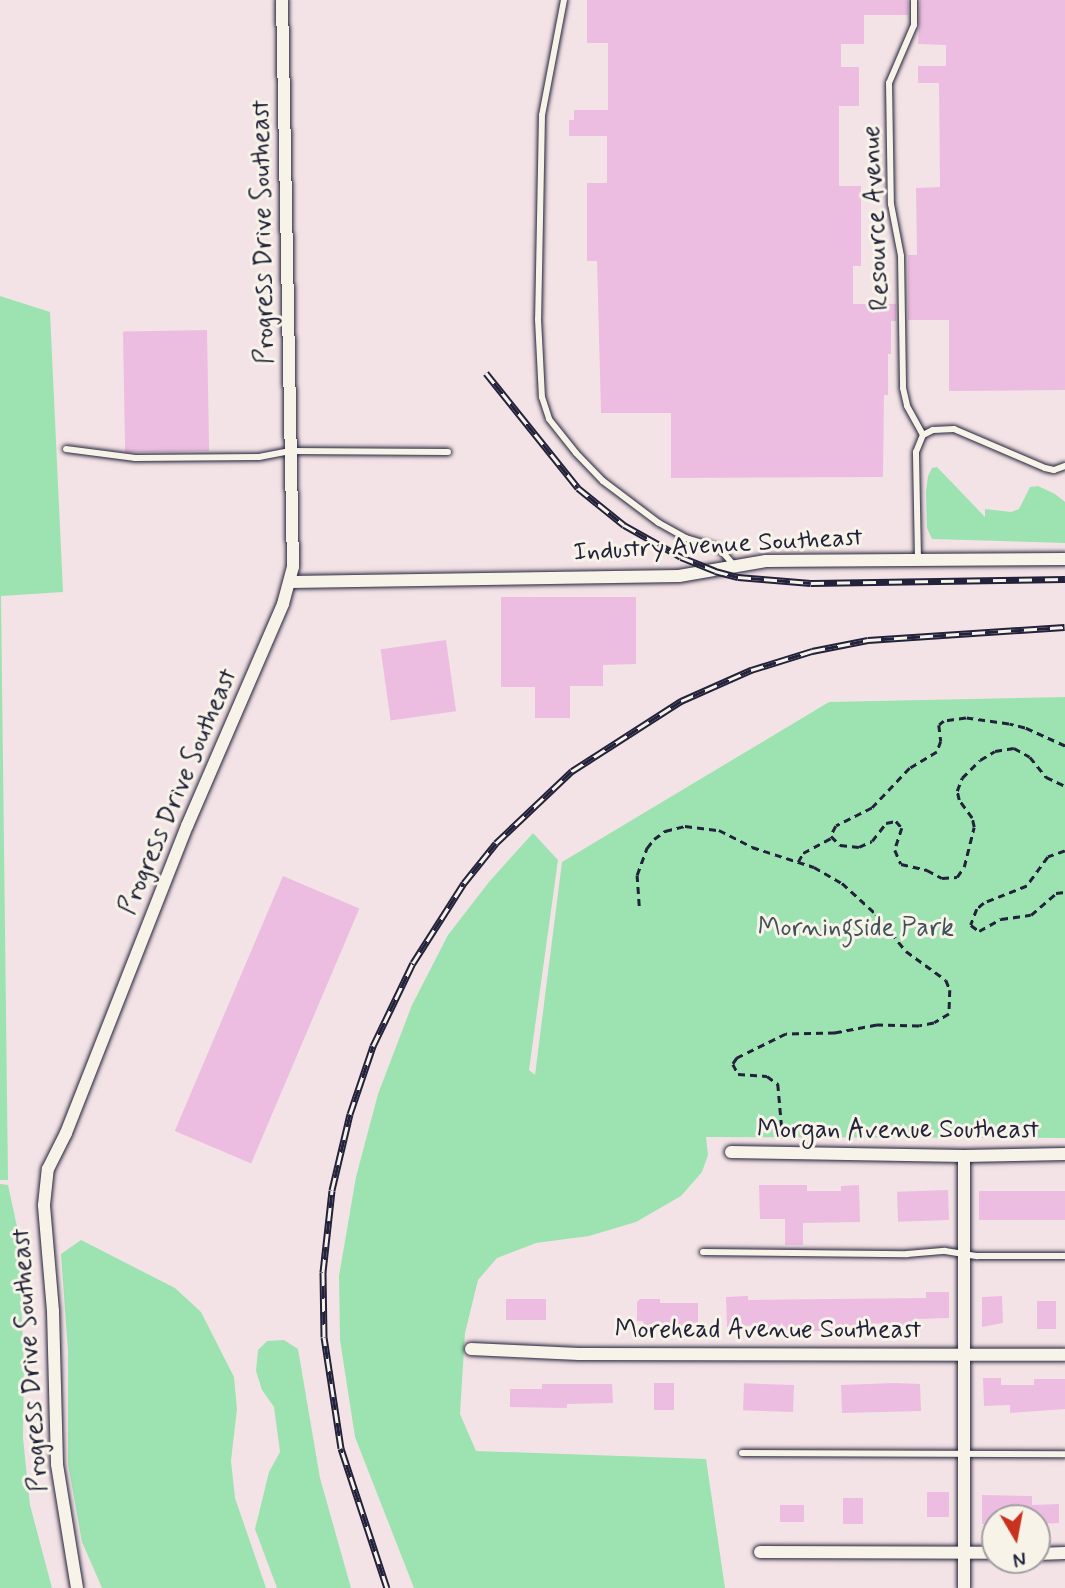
<!DOCTYPE html>
<html>
<head>
<meta charset="utf-8">
<style>
  body { margin:0 }
  #map { position:relative; width:1065px; height:1588px; overflow:hidden; background:#f4e3e6; font-family:Mynerve,sans-serif }
  div>[style] { position:absolute }
  .green>* { inset:0; background:#9ce3b1 }
  .building>* { inset:0; background:#ecbde0; transform-origin:0 0 }
  .path>* { height:2.5px; margin-top:-1.25px; transform-origin:0; background:repeating-linear-gradient(90deg,#22223b 0 7px,transparent 0 12px) }
  .roads { filter:drop-shadow(0 0 2px #22223b) drop-shadow(0 0 2px #22223b) }
  .service>* { height:6px; margin:-3px; padding:0 3px; transform-origin:3px; border-radius:3px; background:#f7f3e8 }
  .minor>* { height:12px; margin:-6px; padding:0 6px; transform-origin:6px; border-radius:6px; background:#f7f3e8 }
  .rail>* { height:7px; margin-top:-3.5px; transform-origin:0; background:repeating-linear-gradient(90deg,#f7f3e8 0 13px,#22223b 0 26px); box-sizing:border-box; border-block:2px solid #22223b }
  span { translate:-50% -50%; white-space:nowrap; text-align:center; line-height:1.15; -webkit-text-stroke:6px #f7f3e8; paint-order:stroke }
  .street-label { font-size:26px; color:#22223b }
  .park-label { font-size:26px; color:#405258 }
  .north { position:absolute; left:981px; top:1504px; width:70px; height:70px; box-sizing:border-box; background:#f7f3e8; border:2px solid #a29fa3; border-radius:50%; rotate:170deg; font-size:19px; font-weight:700; line-height:28px; text-align:center; color:#22223b }
  .north::after { content:''; display:block; margin:auto; width:24px; height:32px; background:#c8321e; clip-path:polygon(50% 0,100% 100%,50% 72%,0 100%) }
</style>
</head>
<body>
<div id="map">
  <div class="green">
    <div style="clip-path:polygon(0 296px,50px 312px,63px 592px,1px 596px,8px 1180px,0 1180px)"></div>
    <div style="clip-path:polygon(937px 467px,985px 517px,985px 509px,1011px 512px,1019px 509px,1030px 487px,1038px 486px,1055px 494px,1065px 502px,1065px 543px,932px 539px,927px 528px,926px 492px,928px 476px,932px 468px)"></div>
    <div style="clip-path:polygon(1065px 697px,1065px 1138px,706px 1137px,708px 1155px,702px 1172px,681px 1196px,636px 1222px,589px 1236px,536px 1243px,497px 1258px,478px 1280px,465px 1333px,460px 1414px,476px 1451px,706px 1459px,725px 1588px,414px 1588px,355px 1437px,340px 1340px,339px 1276px,356px 1177px,378px 1094px,412px 1005px,448px 935px,489px 882px,533px 833px,558px 860px,529px 1070px,535px 1075px,562px 862px,829px 702px)"></div>
    <div style="clip-path:polygon(0 1184px,8px 1185px,18px 1231px,24px 1363px,23px 1438px,30px 1505px,52px 1588px,0 1588px)"></div>
    <div style="clip-path:polygon(81px 1240px,175px 1288px,201px 1312px,234px 1377px,237px 1409px,231px 1461px,235px 1498px,266px 1588px,102px 1588px,82px 1542px,68px 1464px,68px 1351px,61px 1254px)"></div>
    <div style="clip-path:polygon(284px 1340px,298px 1349px,320px 1478px,351px 1588px,277px 1588px,255px 1529px,269px 1472px,280px 1452px,274px 1407px,262px 1390px,256px 1371px,258px 1350px,267px 1341px)"></div>
  </div>
  <div class="building">
    <div style="clip-path:polygon(587px 0,908px 0,908px 15px,864px 15px,864px 44px,841px 44px,841px 67px,859px 67px,859px 106px,839px 106px,839px 186px,861px 186px,861px 266px,853px 266px,853px 304px,896px 304px,896px 321px,891px 321px,891px 354px,888px 354px,888px 395px,884px 395px,883px 477px,671px 478px,671px 413px,601px 413px,597px 261px,587px 261px,587px 183px,607px 183px,607px 136px,569px 136px,569px 120px,574px 120px,574px 110px,608px 110px,608px 43px,587px 43px)"></div>
    <div style="clip-path:polygon(920px 0,1065px 0,1065px 390px,949px 391px,949px 320px,908px 320px,908px 255px,917px 255px,916px 188px,940px 187px,939px 83px,918px 83px,918px 66px,946px 66px,946px 45px,918px 44px)"></div>
    <div style="left:207px;top:330px;width:121px;height:84px;rotate:89deg"></div>
    <div style="clip-path:polygon(501px 597px,636px 597px,636px 664px,603px 665px,603px 686px,570px 686px,570px 718px,535px 718px,535px 687px,501px 687px)"></div>
    <div style="left:446px;top:640px;width:72px;height:66px;rotate:82deg"></div>
    <div style="left:283px;top:876px;width:83px;height:277px;rotate:23deg"></div>
    <div style="clip-path:polygon(759px 1185px,807px 1185px,807px 1191px,841px 1191px,841px 1186px,859px 1185px,860px 1222px,803px 1223px,803px 1245px,785px 1245px,785px 1219px,760px 1219px)"></div>
    <div style="left:948px;top:1190px;width:30px;height:51px;rotate:88deg"></div>
    <div style="left:979px;top:1191px;width:86px;height:29px"></div>
    <div style="clip-path:polygon(926px 1292px,949px 1292px,949px 1318px,918px 1319px,918px 1328px,898px 1329px,898px 1323px,863px 1324px,864px 1330px,846px 1331px,762px 1331px,761px 1325px,727px 1327px,726px 1297px,748px 1296px,748px 1300px,926px 1298px)"></div>
    <div style="clip-path:polygon(1002px 1296px,1003px 1323px,982px 1327px,982px 1297px)"></div>
    <div style="left:506px;top:1299px;width:40px;height:21px"></div>
    <div style="clip-path:polygon(640px 1299px,660px 1299px,660px 1303px,698px 1303px,698px 1326px,644px 1325px,643px 1321px,637px 1321px,637px 1302px)"></div>
    <div style="left:1037px;top:1301px;width:19px;height:28px"></div>
    <div style="clip-path:polygon(983px 1378px,1001px 1378px,1001px 1385px,1034px 1385px,1034px 1379px,1065px 1379px,1065px 1409px,1010px 1413px,1010px 1405px,984px 1406px)"></div>
    <div style="left:674px;top:1383px;width:27px;height:20px;rotate:90deg"></div>
    <div style="clip-path:polygon(894px 1383px,920px 1384px,921px 1411px,842px 1413px,841px 1385px)"></div>
    <div style="clip-path:polygon(542px 1384px,612px 1384px,613px 1403px,567px 1404px,567px 1408px,510px 1407px,510px 1389px,542px 1389px)"></div>
    <div style="left:794px;top:1385px;width:27px;height:50px;rotate:92deg"></div>
    <div style="left:927px;top:1492px;width:22px;height:25px"></div>
    <div style="clip-path:polygon(982px 1495px,1032px 1496px,1032px 1505px,1059px 1504px,1059px 1523px,1038px 1524px,1038px 1518px,995px 1518px,995px 1524px,982px 1524px)"></div>
    <div style="left:843px;top:1498px;width:20px;height:26px"></div>
    <div style="left:780px;top:1505px;width:24px;height:17px"></div>
  </div>
  <div class="path">
    <div style="left:1065px;top:746px;width:44px;rotate:-155.8deg"></div>
    <div style="left:1025px;top:728px;width:16px;rotate:-166deg"></div>
    <div style="left:1009px;top:724px;width:43px;rotate:-172.1deg"></div>
    <div style="left:966px;top:718px;width:22px;rotate:172deg"></div>
    <div style="left:944px;top:721px;width:6px;rotate:141deg"></div>
    <div style="left:939px;top:725px;width:16px;rotate:83deg"></div>
    <div style="left:941px;top:741px;width:12px;rotate:110deg"></div>
    <div style="left:937px;top:752px;width:31px;rotate:149deg"></div>
    <div style="left:910px;top:768px;width:55px;rotate:133.5deg"></div>
    <div style="left:872px;top:808px;width:40px;rotate:153.4deg"></div>
    <div style="left:836px;top:826px;width:11px;rotate:117deg"></div>
    <div style="left:831px;top:836px;width:13px;rotate:45deg"></div>
    <div style="left:840px;top:845px;width:19px;rotate:6deg"></div>
    <div style="left:859px;top:847px;width:14px;rotate:-25deg"></div>
    <div style="left:872px;top:841px;width:23px;rotate:-52deg"></div>
    <div style="left:886px;top:823px;width:10px;rotate:-11deg"></div>
    <div style="left:896px;top:821px;width:9px;rotate:49deg"></div>
    <div style="left:902px;top:828px;width:23px;rotate:108deg"></div>
    <div style="left:895px;top:850px;width:15px;rotate:67deg"></div>
    <div style="left:901px;top:864px;width:27px;rotate:13deg"></div>
    <div style="left:927px;top:870px;width:17px;rotate:28deg"></div>
    <div style="left:942px;top:878px;width:15px;rotate:-4deg"></div>
    <div style="left:957px;top:877px;width:12px;rotate:-55deg"></div>
    <div style="left:964px;top:867px;width:41px;rotate:-76deg"></div>
    <div style="left:974px;top:827px;width:9px;rotate:-103deg"></div>
    <div style="left:972px;top:818px;width:22px;rotate:-126deg"></div>
    <div style="left:959px;top:800px;width:9px;rotate:-103deg"></div>
    <div style="left:957px;top:791px;width:14px;rotate:-69deg"></div>
    <div style="left:962px;top:778px;width:25px;rotate:-45deg"></div>
    <div style="left:980px;top:760px;width:17px;rotate:-31deg"></div>
    <div style="left:995px;top:751px;width:19px;rotate:-9deg"></div>
    <div style="left:1014px;top:748px;width:18px;rotate:29deg"></div>
    <div style="left:1030px;top:757px;width:26px;rotate:51deg"></div>
    <div style="left:1046px;top:777px;width:21px;rotate:25deg"></div>
    <div style="left:1065px;top:851px;width:18px;rotate:161deg"></div>
    <div style="left:1048px;top:857px;width:36px;rotate:126deg"></div>
    <div style="left:1027px;top:886px;width:46px;rotate:158.4deg"></div>
    <div style="left:984px;top:903px;width:9px;rotate:139deg"></div>
    <div style="left:977px;top:909px;width:17px;rotate:111deg"></div>
    <div style="left:971px;top:925px;width:10px;rotate:37deg"></div>
    <div style="left:979px;top:931px;width:25px;rotate:-29deg"></div>
    <div style="left:1001px;top:919px;width:30px;rotate:-8deg"></div>
    <div style="left:1031px;top:915px;width:33px;rotate:-41deg"></div>
    <div style="left:1056px;top:893px;width:9px;rotate:-6deg"></div>
    <div style="left:798px;top:862px;width:10px;rotate:-61deg"></div>
    <div style="left:803px;top:853px;width:32px;rotate:-28deg"></div>
    <div style="left:639px;top:906px;width:31px;rotate:-94deg"></div>
    <div style="left:637px;top:875px;width:29px;rotate:-70deg"></div>
    <div style="left:647px;top:848px;width:11px;rotate:-52deg"></div>
    <div style="left:654px;top:839px;width:14px;rotate:-36deg"></div>
    <div style="left:665px;top:831px;width:21px;rotate:-14deg"></div>
    <div style="left:685px;top:826px;width:34px;rotate:7deg"></div>
    <div style="left:719px;top:830px;width:37px;rotate:27deg"></div>
    <div style="left:752px;top:847px;width:65px;rotate:17.9deg"></div>
    <div style="left:814px;top:867px;width:32px;rotate:30deg"></div>
    <div style="left:842px;top:883px;width:46px;rotate:42.4deg"></div>
    <div style="left:876px;top:914px;width:48px;rotate:51deg"></div>
    <div style="left:906px;top:951px;width:49px;rotate:35.9deg"></div>
    <div style="left:946px;top:980px;width:11px;rotate:68deg"></div>
    <div style="left:950px;top:990px;width:24px;rotate:92deg"></div>
    <div style="left:949px;top:1014px;width:17px;rotate:149deg"></div>
    <div style="left:934px;top:1023px;width:15px;rotate:169deg"></div>
    <div style="left:919px;top:1026px;width:42px;rotate:-178.6deg"></div>
    <div style="left:877px;top:1025px;width:43px;rotate:169.2deg"></div>
    <div style="left:835px;top:1033px;width:49px;rotate:178.8deg"></div>
    <div style="left:786px;top:1034px;width:55px;rotate:153.9deg"></div>
    <div style="left:737px;top:1058px;width:7px;rotate:124deg"></div>
    <div style="left:733px;top:1064px;width:11px;rotate:63deg"></div>
    <div style="left:738px;top:1074px;width:29px;rotate:4deg"></div>
    <div style="left:767px;top:1076px;width:14px;rotate:36deg"></div>
    <div style="left:778px;top:1084px;width:56px;rotate:84.9deg"></div>
  </div>
  <div class="roads">
    <div class="service">
      <div style="left:564px;top:0;width:117px;rotate:100.8deg"></div>
      <div style="left:542px;top:115px;width:204px;rotate:91.1deg"></div>
      <div style="left:538px;top:319px;width:78px;rotate:87.1deg"></div>
      <div style="left:542px;top:397px;width:23px;rotate:72deg"></div>
      <div style="left:549px;top:419px;width:43px;rotate:51.5deg"></div>
      <div style="left:576px;top:453px;width:39px;rotate:46deg"></div>
      <div style="left:603px;top:481px;width:70px;rotate:36.9deg"></div>
      <div style="left:659px;top:523px;width:31px;rotate:29deg"></div>
      <div style="left:686px;top:538px;width:34px;rotate:17deg"></div>
      <div style="left:719px;top:548px;width:23px;rotate:49deg"></div>
      <div style="left:914px;top:0;width:25px;rotate:90deg"></div>
      <div style="left:914px;top:25px;width:63px;rotate:113.3deg"></div>
      <div style="left:889px;top:83px;width:121px;rotate:89.1deg"></div>
      <div style="left:891px;top:204px;width:53px;rotate:79.1deg"></div>
      <div style="left:901px;top:256px;width:132px;rotate:89.1deg"></div>
      <div style="left:903px;top:388px;width:18px;rotate:77deg"></div>
      <div style="left:907px;top:406px;width:33px;rotate:61deg"></div>
      <div style="left:66px;top:449px;width:70px;rotate:7.4deg"></div>
      <div style="left:135px;top:458px;width:124px;rotate:-0.5deg"></div>
      <div style="left:259px;top:457px;width:33px;rotate:-11deg"></div>
      <div style="left:291px;top:451px;width:157px;rotate:0.4deg"></div>
      <div style="left:918px;top:559px;width:107px;rotate:-91.1deg"></div>
      <div style="left:916px;top:452px;width:18px;rotate:-68deg"></div>
      <div style="left:923px;top:435px;width:11px;rotate:-27deg"></div>
      <div style="left:933px;top:430px;width:21px;rotate:-3deg"></div>
      <div style="left:954px;top:429px;width:99px;rotate:23.2deg"></div>
      <div style="left:1045px;top:468px;width:9px;rotate:13deg"></div>
      <div style="left:1054px;top:470px;width:12px;rotate:-20deg"></div>
      <div style="left:703px;top:1252px;width:204px;rotate:0.6deg"></div>
      <div style="left:907px;top:1254px;width:38px;rotate:-5deg"></div>
      <div style="left:945px;top:1251px;width:33px;rotate:9deg"></div>
      <div style="left:978px;top:1256px;width:87px"></div>
      <div style="left:742px;top:1453px;width:323px;rotate:0.2deg"></div>
    </div>
    <div class="minor">
      <div style="left:291px;top:582px;width:388px;rotate:-0.9deg"></div>
      <div style="left:679px;top:576px;width:88px;rotate:-9.8deg"></div>
      <div style="left:766px;top:561px;width:299px;rotate:-0.4deg"></div>
      <div style="left:731px;top:1152px;width:233px;rotate:1deg"></div>
      <div style="left:964px;top:1156px;width:101px;rotate:-1.1deg"></div>
      <div style="left:471px;top:1349px;width:108px;rotate:2.7deg"></div>
      <div style="left:579px;top:1354px;width:486px;rotate:0.1deg"></div>
      <div style="left:760px;top:1552px;width:235px;rotate:0.2deg"></div>
      <div style="left:1037px;top:1554px;width:28px;rotate:-2deg"></div>
      <div style="left:77px;top:1588px;width:126px;rotate:-99.2deg"></div>
      <div style="left:57px;top:1464px;width:153px;rotate:-91.5deg"></div>
      <div style="left:53px;top:1311px;width:106px;rotate:-94.9deg"></div>
      <div style="left:44px;top:1205px;width:36px;rotate:-84deg"></div>
      <div style="left:48px;top:1169px;width:40px;rotate:-63.4deg"></div>
      <div style="left:66px;top:1133px;width:330px;rotate:-68.5deg"></div>
      <div style="left:187px;top:826px;width:242px;rotate:-66.6deg"></div>
      <div style="left:283px;top:604px;width:38px;rotate:-75deg"></div>
      <div style="left:293px;top:567px;width:567px;rotate:-91.11deg"></div>
      <div style="left:964px;top:1588px;width:432px;rotate:-90deg"></div>
    </div>
  </div>
  <div class="rail">
    <div style="left:486px;top:373px;width:147px;rotate:51.3deg"></div>
    <div style="left:578px;top:488px;width:59px;rotate:38.8deg"></div>
    <div style="left:624px;top:525px;width:65px;rotate:29.3deg"></div>
    <div style="left:681px;top:557px;width:37px;rotate:22deg"></div>
    <div style="left:715px;top:571px;width:24px;rotate:15deg"></div>
    <div style="left:738px;top:577px;width:73px;rotate:4.7deg"></div>
    <div style="left:811px;top:583px;width:254px;rotate:-0.9deg"></div>
    <div style="left:387px;top:1588px;width:147px;rotate:-108.2deg"></div>
    <div style="left:341px;top:1448px;width:112px;rotate:-98.7deg"></div>
    <div style="left:324px;top:1337px;width:65px;rotate:-90.9deg"></div>
    <div style="left:323px;top:1272px;width:82px;rotate:-83.7deg"></div>
    <div style="left:332px;top:1190px;width:78px;rotate:-76.7deg"></div>
    <div style="left:350px;top:1114px;width:72px;rotate:-71.3deg"></div>
    <div style="left:373px;top:1046px;width:92px;rotate:-64.3deg"></div>
    <div style="left:413px;top:963px;width:95px;rotate:-57.5deg"></div>
    <div style="left:464px;top:883px;width:51px;rotate:-51.3deg"></div>
    <div style="left:496px;top:843px;width:105px;rotate:-43.5deg"></div>
    <div style="left:572px;top:771px;width:130px;rotate:-32.7deg"></div>
    <div style="left:681px;top:701px;width:77px;rotate:-23.9deg"></div>
    <div style="left:751px;top:670px;width:64px;rotate:-17.3deg"></div>
    <div style="left:812px;top:651px;width:57px;rotate:-11.1deg"></div>
    <div style="left:868px;top:640px;width:197px;rotate:-3.8deg"></div>
  </div>
  <div class="street-label">
    <span style="left:877px;top:218px;rotate:-93deg">Resource Avenue</span>
    <span style="left:264px;top:232px;rotate:-91deg">Progress Drive Southeast</span>
    <span style="left:718px;top:546px;rotate:-3deg">Industry Avenue Southeast</span>
    <span style="left:179px;top:792px;rotate:-67deg">Progress Drive Southeast</span>
    <span style="left:898px;top:1131px">Morgan Avenue Southeast</span>
    <span style="left:768px;top:1331px">Morehead Avenue Southeast</span>
    <span style="left:31px;top:1360px;rotate:-94deg">Progress Drive Southeast</span>
  </div>
  <div class="park-label">
    <span style="left:856px;top:929px">Morningside Park</span>
  </div>
  <div class="north">N</div>
</div>
</body>
</html>
